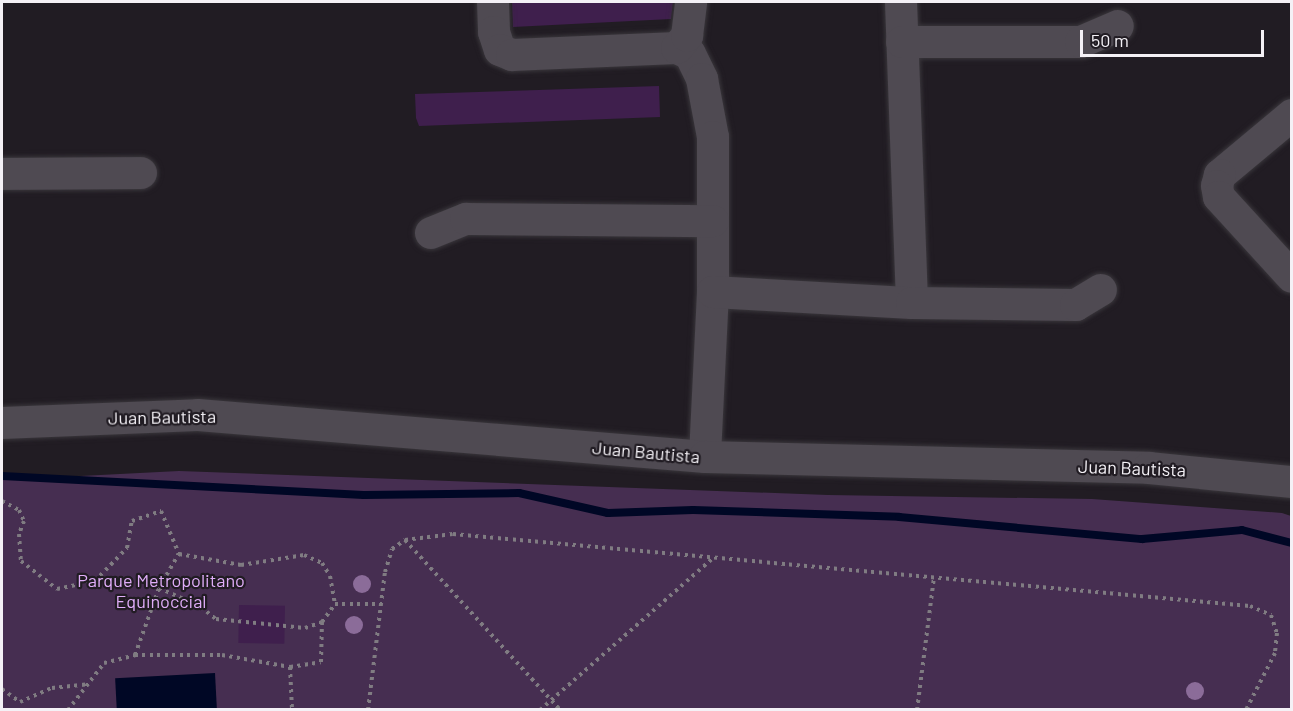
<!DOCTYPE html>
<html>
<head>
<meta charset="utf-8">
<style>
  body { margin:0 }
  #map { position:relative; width:1293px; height:711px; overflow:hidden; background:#211c23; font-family:Barlow,sans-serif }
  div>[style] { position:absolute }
  .green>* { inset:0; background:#462e51 }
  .water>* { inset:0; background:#000725; transform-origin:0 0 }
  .stream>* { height:8px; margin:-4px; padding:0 4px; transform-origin:4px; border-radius:4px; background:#000725 }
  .building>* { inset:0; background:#3f1f4d; transform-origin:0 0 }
  .path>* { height:4px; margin-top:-2px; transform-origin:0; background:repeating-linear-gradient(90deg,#807c82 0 3px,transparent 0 7.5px) }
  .roads { filter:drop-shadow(0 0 2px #39363b) drop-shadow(0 0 2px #39363b) }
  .minor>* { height:32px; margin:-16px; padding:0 16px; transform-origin:16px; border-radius:16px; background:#4f4a52 }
  .trees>* { width:18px; height:18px; margin:-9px; border-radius:50%; background:#8b6c99 }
  span { translate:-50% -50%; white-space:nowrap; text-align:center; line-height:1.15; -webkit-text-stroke:4.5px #211c23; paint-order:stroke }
  .street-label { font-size:18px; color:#f4f1f6 }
  .park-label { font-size:18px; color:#e1aefa }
  .frame { position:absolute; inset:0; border:3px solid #f4f1f6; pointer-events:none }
  .scale { position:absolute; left:1080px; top:30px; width:184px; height:27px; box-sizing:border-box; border:3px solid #f4f1f6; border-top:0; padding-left:8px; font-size:18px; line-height:21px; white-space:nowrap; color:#f4f1f6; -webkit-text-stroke:4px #211c23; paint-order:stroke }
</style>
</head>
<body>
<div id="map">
  <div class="green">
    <div style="clip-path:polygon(179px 471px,828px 495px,1092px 499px,1282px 513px,1291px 516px,1291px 709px,2px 710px,2px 480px)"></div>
  </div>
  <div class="water">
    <div style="left:215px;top:673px;width:36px;height:100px;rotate:87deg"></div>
  </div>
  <div class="stream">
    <div style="left:2px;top:476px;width:362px;rotate:3deg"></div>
    <div style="left:364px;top:495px;width:155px;rotate:-0.7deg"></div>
    <div style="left:519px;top:493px;width:91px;rotate:12.7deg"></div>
    <div style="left:608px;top:513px;width:85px;rotate:-2deg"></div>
    <div style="left:693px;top:510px;width:206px;rotate:1.9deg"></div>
    <div style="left:899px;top:517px;width:244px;rotate:5.2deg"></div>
    <div style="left:1142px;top:539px;width:100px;rotate:-5.1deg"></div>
    <div style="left:1242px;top:530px;width:52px;rotate:14.6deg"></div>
  </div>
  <div class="building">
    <div style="clip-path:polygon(512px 2px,673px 2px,671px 19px,513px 27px)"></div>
    <div style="clip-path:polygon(659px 86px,660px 117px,419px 126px,416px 118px,415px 94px)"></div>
    <div style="left:239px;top:605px;width:46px;height:38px;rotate:1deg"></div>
  </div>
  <div class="path">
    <div style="left:2px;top:501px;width:19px;rotate:28deg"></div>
    <div style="left:19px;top:510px;width:12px;rotate:66deg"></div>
    <div style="left:24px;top:521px;width:14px;rotate:111deg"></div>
    <div style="left:19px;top:534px;width:27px;rotate:86deg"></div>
    <div style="left:21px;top:561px;width:46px;rotate:37.9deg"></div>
    <div style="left:57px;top:589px;width:39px;rotate:-12deg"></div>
    <div style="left:95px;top:581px;width:46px;rotate:-45.9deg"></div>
    <div style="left:127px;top:548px;width:27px;rotate:-80deg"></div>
    <div style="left:132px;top:521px;width:31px;rotate:-19deg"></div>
    <div style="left:161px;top:511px;width:47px;rotate:67.3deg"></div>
    <div style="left:179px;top:554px;width:63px;rotate:10.1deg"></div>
    <div style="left:241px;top:565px;width:64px;rotate:-9deg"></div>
    <div style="left:304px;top:555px;width:20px;rotate:24deg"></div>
    <div style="left:322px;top:563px;width:15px;rotate:58deg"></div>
    <div style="left:330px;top:576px;width:28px;rotate:80deg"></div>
    <div style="left:335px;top:604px;width:47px"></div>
    <div style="left:405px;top:540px;width:230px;rotate:47.6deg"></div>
    <div style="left:159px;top:588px;width:39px;rotate:-60deg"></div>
    <div style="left:135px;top:655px;width:71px;rotate:-70.3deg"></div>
    <div style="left:159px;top:588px;width:46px;rotate:24.3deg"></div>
    <div style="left:201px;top:607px;width:19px;rotate:39deg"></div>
    <div style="left:216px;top:619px;width:89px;rotate:5.8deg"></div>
    <div style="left:305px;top:628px;width:18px;rotate:-19deg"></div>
    <div style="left:322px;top:622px;width:22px;rotate:-54deg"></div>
    <div style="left:290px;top:667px;width:31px;rotate:-9deg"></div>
    <div style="left:321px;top:662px;width:40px;rotate:-88.6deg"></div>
    <div style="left:2px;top:689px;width:22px;rotate:36deg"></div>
    <div style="left:20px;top:702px;width:35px;rotate:-24deg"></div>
    <div style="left:52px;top:688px;width:36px;rotate:-6deg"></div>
    <div style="left:68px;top:710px;width:59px;rotate:-52.5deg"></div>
    <div style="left:104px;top:663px;width:32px;rotate:-14deg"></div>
    <div style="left:135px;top:655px;width:87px"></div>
    <div style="left:222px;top:655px;width:69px;rotate:10deg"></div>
    <div style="left:290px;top:667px;width:43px;rotate:87.3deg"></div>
    <div style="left:368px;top:710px;width:139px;rotate:-83deg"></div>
    <div style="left:385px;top:572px;width:24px;rotate:-73deg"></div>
    <div style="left:392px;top:549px;width:16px;rotate:-35deg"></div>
    <div style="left:405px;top:540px;width:48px;rotate:-7.1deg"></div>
    <div style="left:453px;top:534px;width:800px;rotate:5.16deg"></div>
    <div style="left:1250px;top:606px;width:23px;rotate:23deg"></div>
    <div style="left:1271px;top:615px;width:19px;rotate:72deg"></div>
    <div style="left:1277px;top:633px;width:20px;rotate:96deg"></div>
    <div style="left:1275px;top:653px;width:64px;rotate:117deg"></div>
    <div style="left:540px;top:710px;width:230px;rotate:-41.3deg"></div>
    <div style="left:917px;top:710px;width:134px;rotate:-82.7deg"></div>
  </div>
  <div class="roads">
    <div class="minor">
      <div style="left:493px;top:2px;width:30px;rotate:88deg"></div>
      <div style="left:494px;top:32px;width:19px;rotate:72deg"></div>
      <div style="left:500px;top:50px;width:13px;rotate:23deg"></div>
      <div style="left:512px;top:55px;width:165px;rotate:-2.4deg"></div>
      <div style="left:677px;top:48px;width:14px;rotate:25deg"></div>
      <div style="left:690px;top:54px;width:28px;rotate:64deg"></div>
      <div style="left:702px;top:79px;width:59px;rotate:79.3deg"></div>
      <div style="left:713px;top:137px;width:155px;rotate:90deg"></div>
      <div style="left:713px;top:292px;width:165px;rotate:92.8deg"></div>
      <div style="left:901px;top:2px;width:301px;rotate:87.9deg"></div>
      <div style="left:902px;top:42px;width:179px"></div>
      <div style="left:1081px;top:42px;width:40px;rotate:-23.4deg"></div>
      <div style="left:677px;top:48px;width:16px;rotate:-50deg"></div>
      <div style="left:687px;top:36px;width:34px;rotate:-83deg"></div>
      <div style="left:1292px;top:115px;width:94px;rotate:140.2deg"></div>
      <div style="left:1220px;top:175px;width:11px;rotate:105deg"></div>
      <div style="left:1217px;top:186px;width:11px;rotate:80deg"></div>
      <div style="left:1219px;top:197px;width:108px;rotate:47.6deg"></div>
      <div style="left:2px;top:174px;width:139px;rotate:-0.4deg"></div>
      <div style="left:431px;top:233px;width:38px;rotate:-22deg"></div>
      <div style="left:466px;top:219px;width:247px;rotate:0.5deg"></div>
      <div style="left:713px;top:292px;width:199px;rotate:3.2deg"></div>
      <div style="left:912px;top:303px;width:164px;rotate:0.7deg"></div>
      <div style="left:1076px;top:305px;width:29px;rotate:-31deg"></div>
      <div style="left:2px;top:423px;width:196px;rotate:-2.3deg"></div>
      <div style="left:198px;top:415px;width:509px;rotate:4.74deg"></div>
      <div style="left:705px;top:457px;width:444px;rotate:1.4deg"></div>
      <div style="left:1149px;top:468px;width:144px;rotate:5.6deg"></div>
    </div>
  </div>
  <div class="trees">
    <div style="left:362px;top:584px"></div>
    <div style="left:354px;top:625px"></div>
    <div style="left:1195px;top:691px"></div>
  </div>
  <div class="street-label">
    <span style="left:162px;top:417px;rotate:-1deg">Juan Bautista</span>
    <span style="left:646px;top:452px;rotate:5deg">Juan Bautista</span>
    <span style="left:1132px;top:468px;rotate:2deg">Juan Bautista</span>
  </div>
  <div class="park-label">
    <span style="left:161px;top:591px">Parque Metropolitano<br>Equinoccial</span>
  </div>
  <div class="frame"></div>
  <div class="scale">50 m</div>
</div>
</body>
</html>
